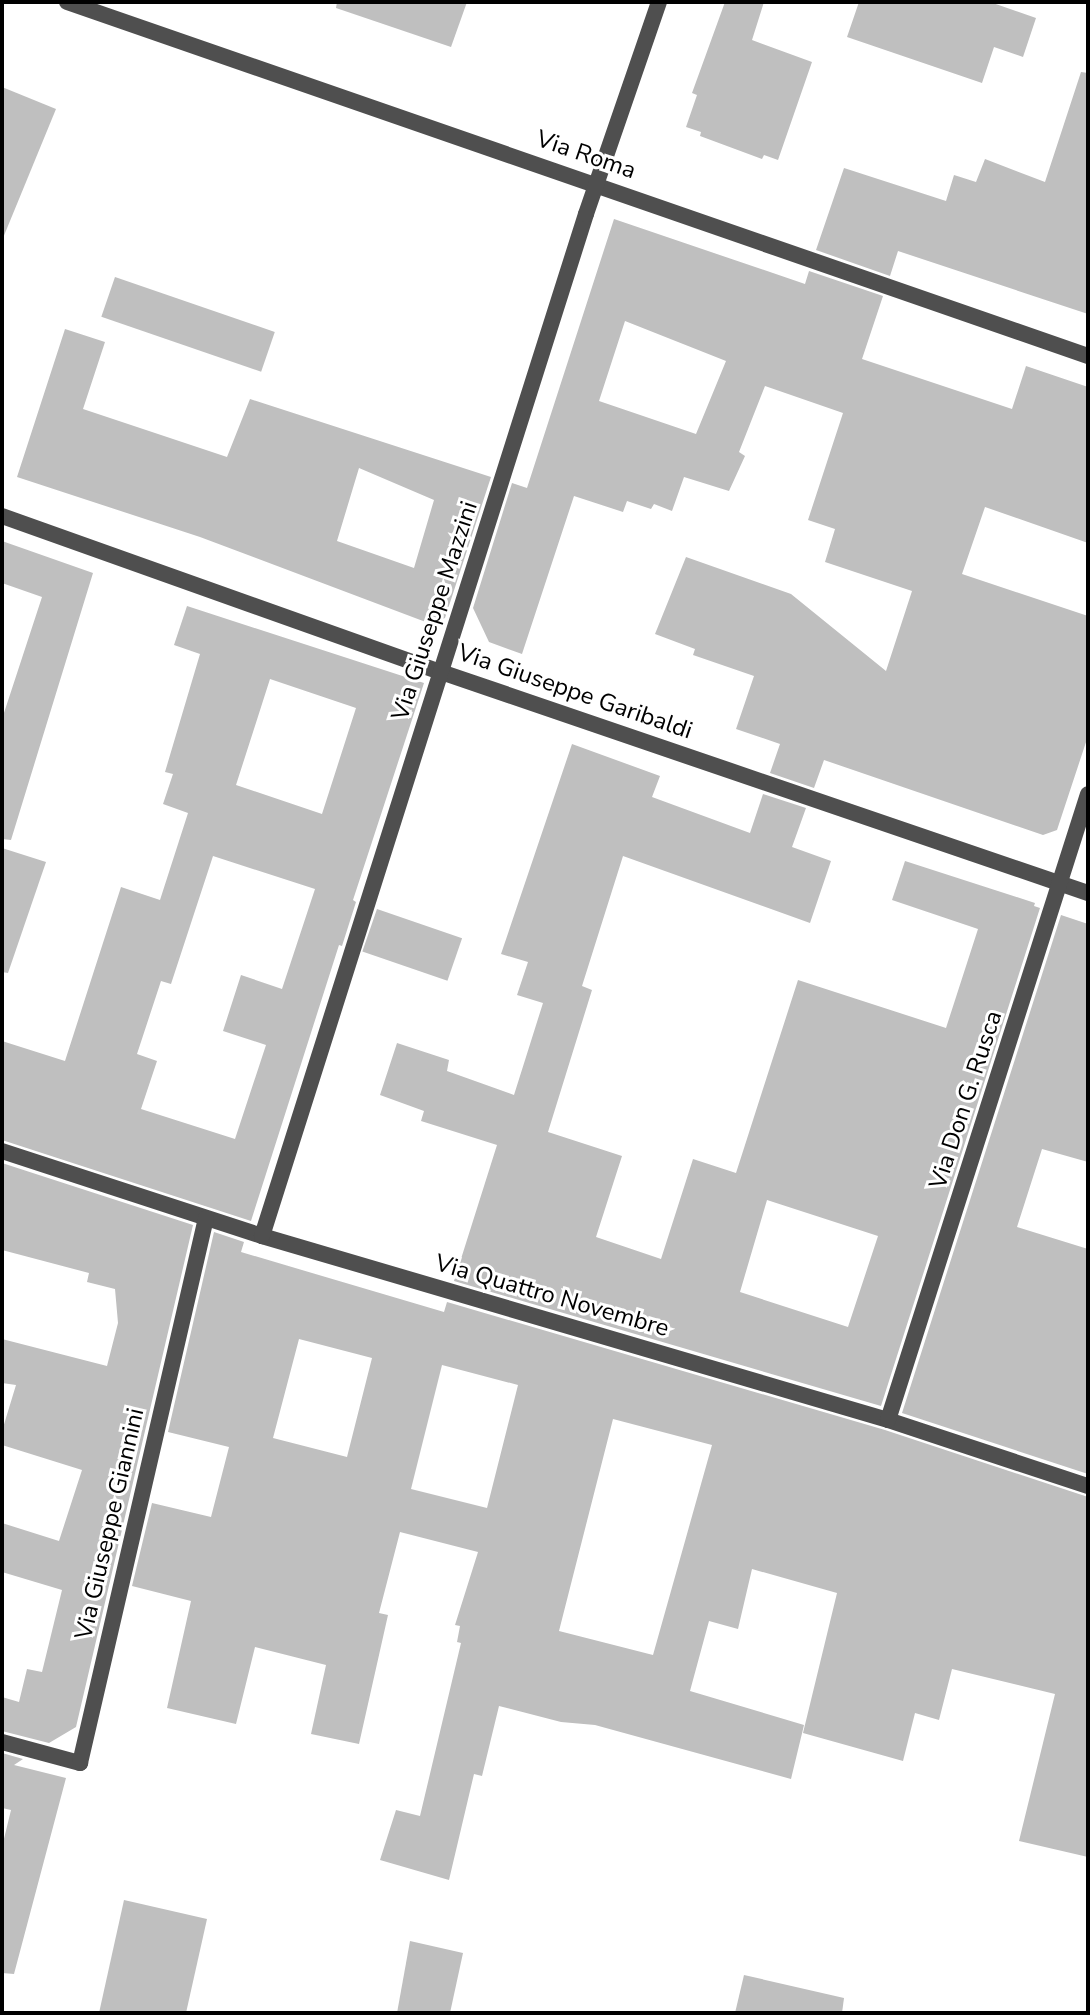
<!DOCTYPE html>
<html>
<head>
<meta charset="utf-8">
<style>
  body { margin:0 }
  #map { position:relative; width:1090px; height:2015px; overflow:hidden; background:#fff; font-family:"Nunito Sans",sans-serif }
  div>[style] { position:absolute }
  .building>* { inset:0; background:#bfbfbf; transform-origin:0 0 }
  .minor>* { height:16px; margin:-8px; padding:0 8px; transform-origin:8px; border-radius:8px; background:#4f4f4f }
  span { translate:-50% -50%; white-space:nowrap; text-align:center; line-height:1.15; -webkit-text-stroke:6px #fff; paint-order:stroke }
  .street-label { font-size:24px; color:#000 }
  .frame { position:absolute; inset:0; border:4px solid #000; pointer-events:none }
</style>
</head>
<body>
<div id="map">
  <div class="building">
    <div style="clip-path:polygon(337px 2px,467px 2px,451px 47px,336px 8px)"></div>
    <div style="clip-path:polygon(725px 2px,764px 2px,752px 40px,812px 62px,778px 160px,764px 155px,762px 159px,700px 136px,701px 132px,686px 127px,697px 95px,692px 93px)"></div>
    <div style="clip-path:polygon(859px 2px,990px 2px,1036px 18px,1023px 57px,994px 47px,982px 83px,847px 37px)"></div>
    <div style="clip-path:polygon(1081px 72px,1088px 73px,1088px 314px,898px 251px,890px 276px,816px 250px,844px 168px,946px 201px,954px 175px,976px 182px,985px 159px,1045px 182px)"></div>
    <div style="clip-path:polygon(2px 87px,56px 109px,3px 238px,2px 238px)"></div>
    <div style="clip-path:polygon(evenodd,614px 219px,805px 284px,809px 271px,883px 296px,862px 359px,1012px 409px,1026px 366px,1088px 387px,1088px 543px,985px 507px,962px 574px,1088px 616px,1088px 736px,1057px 830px,1043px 835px,824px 760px,814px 788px,770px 773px,780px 744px,736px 729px,754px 676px,693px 655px,695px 649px,655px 634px,686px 557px,791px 594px,886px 671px,912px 591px,825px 562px,835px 529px,808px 520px,843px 413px,765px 386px,739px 452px,745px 456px,729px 491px,684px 477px,672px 511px,654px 504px,651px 509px,627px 501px,623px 512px,574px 496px,522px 654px,489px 642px,473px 608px,512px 483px,527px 488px,614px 219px,625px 321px,726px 361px,696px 434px,599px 401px,625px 321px)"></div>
    <div style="left:115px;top:277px;width:169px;height:42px;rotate:19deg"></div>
    <div style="clip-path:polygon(evenodd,65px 329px,105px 342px,83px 409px,227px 457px,250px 399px,491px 477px,445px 618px,431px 624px,200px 537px,17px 477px,65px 329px,359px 468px,434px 500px,414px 568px,337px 541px,359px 468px)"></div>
    <div style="clip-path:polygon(2px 541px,93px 573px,11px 840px,2px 839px,2px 719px,42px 597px,2px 583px)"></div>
    <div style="clip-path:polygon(evenodd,187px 606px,424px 683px,353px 900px,356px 902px,342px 946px,339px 945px,251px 1221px,2px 1140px,2px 1041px,65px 1061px,121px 887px,160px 900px,188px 813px,163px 804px,173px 774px,165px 772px,200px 654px,174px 645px,187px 606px,270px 679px,356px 708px,322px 814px,236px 785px,270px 679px,187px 606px,213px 856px,315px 889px,282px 989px,241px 975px,223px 1031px,266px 1045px,235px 1139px,141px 1109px,157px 1061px,137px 1054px,161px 981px,171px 984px,213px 856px)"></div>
    <div style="clip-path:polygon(evenodd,572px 744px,660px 776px,652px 797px,750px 833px,763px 794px,806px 808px,792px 847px,831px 861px,810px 923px,623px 856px,582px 986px,592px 990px,548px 1132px,622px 1156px,596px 1237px,661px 1259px,693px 1159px,736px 1173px,798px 980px,946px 1028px,978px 929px,892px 900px,905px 861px,1035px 903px,1034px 906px,1040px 908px,881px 1406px,454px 1281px,497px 1145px,421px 1121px,424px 1111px,380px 1095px,397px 1043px,449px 1060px,447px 1071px,514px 1095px,543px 1003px,517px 995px,528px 962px,501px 954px,572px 744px,767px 1200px,878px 1236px,848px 1327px,740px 1292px,767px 1200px)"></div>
    <div style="clip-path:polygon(2px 848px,46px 862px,8px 973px,2px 972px)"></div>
    <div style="left:377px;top:909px;width:90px;height:45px;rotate:19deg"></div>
    <div style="clip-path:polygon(1061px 915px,1088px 924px,1088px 1162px,1042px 1149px,1017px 1227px,1088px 1249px,1088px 1474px,902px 1413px)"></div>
    <div style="clip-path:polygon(2px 1163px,193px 1225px,76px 1727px,49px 1743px,2px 1731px,2px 1697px,19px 1702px,27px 1669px,42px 1672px,62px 1590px,2px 1572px,2px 1523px,59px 1541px,82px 1470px,2px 1445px,2px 1431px,16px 1385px,2px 1383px,2px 1339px,107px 1366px,118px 1323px,115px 1289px,87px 1282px,89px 1273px,2px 1250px)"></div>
    <div style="clip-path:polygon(evenodd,214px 1232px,244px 1242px,241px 1252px,444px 1312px,447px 1302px,885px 1430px,1088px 1497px,1088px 1857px,1019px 1841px,1055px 1694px,952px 1669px,939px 1720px,915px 1713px,903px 1761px,803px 1733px,837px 1593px,752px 1569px,738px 1629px,709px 1621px,690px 1691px,804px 1725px,791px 1779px,595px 1725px,561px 1722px,499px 1706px,482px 1776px,474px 1774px,449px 1880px,380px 1860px,396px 1810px,420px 1816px,461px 1643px,457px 1642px,460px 1626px,455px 1625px,478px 1552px,400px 1532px,379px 1613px,388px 1615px,359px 1744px,311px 1734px,326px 1665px,255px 1647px,236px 1724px,167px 1708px,191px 1601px,132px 1586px,152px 1503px,211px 1517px,229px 1447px,168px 1432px,214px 1232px,299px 1339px,372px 1358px,347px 1457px,273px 1438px,299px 1339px,214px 1232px,442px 1365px,518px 1385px,487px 1508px,411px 1489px,442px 1365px,214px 1232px,613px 1419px,712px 1445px,653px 1655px,559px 1631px,613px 1419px)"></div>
    <div style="clip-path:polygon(2px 1753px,23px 1759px,14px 1765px,66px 1778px,14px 1974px,2px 1973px,2px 1847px,11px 1810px,2px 1808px)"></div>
    <div style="clip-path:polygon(124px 1900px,207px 1919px,186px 2013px,99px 2013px)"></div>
    <div style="clip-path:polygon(410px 1941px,463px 1953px,450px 2013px,397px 2013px)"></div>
    <div style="clip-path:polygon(744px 1975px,844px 1998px,842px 2013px,735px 2013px)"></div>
  </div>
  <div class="minor">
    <div style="left:67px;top:2px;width:1081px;rotate:19.12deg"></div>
    <div style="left:2px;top:516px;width:466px;rotate:19.6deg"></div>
    <div style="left:441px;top:672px;width:684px;rotate:18.86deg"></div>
    <div style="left:2px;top:1151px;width:274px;rotate:18.1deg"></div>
    <div style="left:262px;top:1236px;width:652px;rotate:16.38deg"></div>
    <div style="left:888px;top:1420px;width:211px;rotate:18.3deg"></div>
    <div style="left:262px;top:1236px;width:1072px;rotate:-72.41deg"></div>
    <div style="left:586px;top:214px;width:224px;rotate:-71deg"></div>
    <div style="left:888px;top:1420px;width:657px;rotate:-72.28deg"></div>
    <div style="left:2px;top:1742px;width:81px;rotate:15.1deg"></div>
    <div style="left:80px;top:1763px;width:559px;rotate:-76.98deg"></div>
  </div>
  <div class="street-label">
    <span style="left:586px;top:155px;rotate:19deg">Via Roma</span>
    <span style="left:435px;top:611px;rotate:-72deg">Via Giuseppe Mazzini</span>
    <span style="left:575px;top:692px;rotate:19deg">Via Giuseppe Garibaldi</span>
    <span style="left:966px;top:1100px;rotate:-72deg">Via Don G. Rusca</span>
    <span style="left:552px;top:1296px;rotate:16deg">Via Quattro Novembre</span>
    <span style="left:110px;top:1524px;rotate:-77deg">Via Giuseppe Giannini</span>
  </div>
  <div class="frame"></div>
</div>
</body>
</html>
